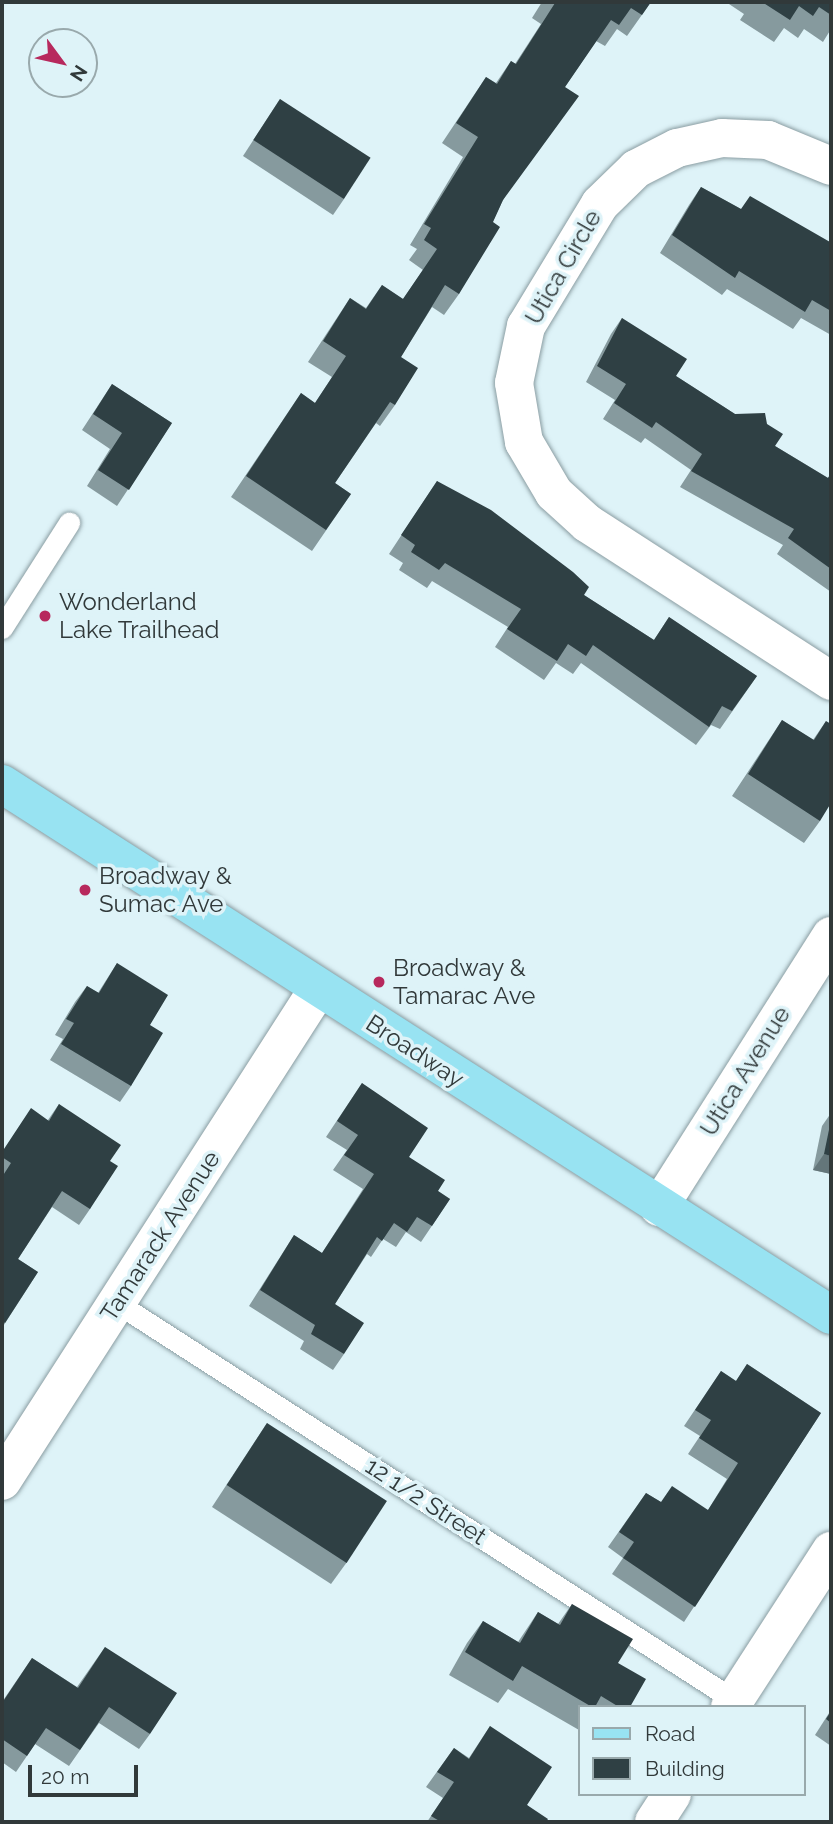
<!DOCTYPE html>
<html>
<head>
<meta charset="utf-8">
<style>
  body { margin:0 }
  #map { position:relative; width:833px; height:1824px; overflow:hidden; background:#def3f8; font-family:Raleway,sans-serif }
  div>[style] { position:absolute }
  .roads { filter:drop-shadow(0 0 2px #8a9da2) drop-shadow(0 0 2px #8a9da2) }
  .lane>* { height:21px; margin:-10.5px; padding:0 10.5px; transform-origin:10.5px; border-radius:10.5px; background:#fff }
  .street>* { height:38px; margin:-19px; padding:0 19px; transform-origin:19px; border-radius:19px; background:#fff }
  .primary>* { height:38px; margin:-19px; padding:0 19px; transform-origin:19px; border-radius:19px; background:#98e3f2 }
  .wall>* { inset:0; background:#869a9e }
  .shaded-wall>* { inset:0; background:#64767a }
  .building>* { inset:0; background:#2f4044; transform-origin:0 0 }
  .dots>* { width:19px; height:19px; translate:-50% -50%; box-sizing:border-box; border:4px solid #def3f8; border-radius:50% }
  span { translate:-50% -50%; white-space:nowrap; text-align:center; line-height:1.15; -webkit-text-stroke:7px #def3f8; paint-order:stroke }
  .street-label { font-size:24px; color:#31393a }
  .poi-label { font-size:24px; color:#31393a }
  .left { translate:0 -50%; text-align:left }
  .frame { position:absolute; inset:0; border:4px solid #31393a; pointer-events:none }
  .legend { position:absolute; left:578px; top:1705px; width:228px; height:91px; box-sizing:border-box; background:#def3f8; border:2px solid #99a9ac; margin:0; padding:9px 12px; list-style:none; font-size:21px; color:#31393a }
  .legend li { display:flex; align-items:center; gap:14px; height:35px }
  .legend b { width:35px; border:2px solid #99a9ac }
  .north { position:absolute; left:28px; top:28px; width:70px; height:70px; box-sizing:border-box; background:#def3f8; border:2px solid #99a9ac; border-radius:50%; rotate:123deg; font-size:19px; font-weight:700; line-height:28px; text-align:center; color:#31393a }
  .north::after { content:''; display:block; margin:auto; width:24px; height:32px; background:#b7295d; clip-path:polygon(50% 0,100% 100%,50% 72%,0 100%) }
  .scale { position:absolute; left:28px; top:1765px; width:110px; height:32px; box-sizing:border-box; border:4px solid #31393a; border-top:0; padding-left:9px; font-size:21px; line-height:24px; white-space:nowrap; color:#31393a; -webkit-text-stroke:5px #def3f8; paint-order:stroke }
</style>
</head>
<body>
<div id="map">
  <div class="roads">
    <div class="lane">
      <div style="left:2px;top:628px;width:125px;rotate:-57.5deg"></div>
      <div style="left:117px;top:1303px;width:734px;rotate:32.76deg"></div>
    </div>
    <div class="street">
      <div style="left:831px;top:166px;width:68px;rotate:-157.6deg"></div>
      <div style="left:768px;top:140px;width:46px;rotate:-177.5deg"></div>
      <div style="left:722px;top:138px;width:46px;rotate:167.5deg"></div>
      <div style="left:677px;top:148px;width:46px;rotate:152.9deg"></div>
      <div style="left:636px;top:169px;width:50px;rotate:135.8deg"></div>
      <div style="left:600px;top:204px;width:143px;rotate:121.2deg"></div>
      <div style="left:526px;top:326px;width:58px;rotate:101.9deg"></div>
      <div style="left:514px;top:383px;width:60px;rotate:80.4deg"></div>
      <div style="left:524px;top:442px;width:59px;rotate:59.5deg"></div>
      <div style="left:554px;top:493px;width:45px;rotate:42.3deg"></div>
      <div style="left:587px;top:523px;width:291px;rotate:32.9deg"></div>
      <div style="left:659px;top:1207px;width:321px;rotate:-57.6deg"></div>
      <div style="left:2px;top:1481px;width:585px;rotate:-57.29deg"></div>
      <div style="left:730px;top:1707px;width:186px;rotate:-57.1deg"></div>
      <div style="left:654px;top:1822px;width:33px;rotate:-57deg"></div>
    </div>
    <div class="primary">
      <div style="left:2px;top:784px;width:984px;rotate:32.64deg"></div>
    </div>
  </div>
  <div class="wall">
    <div style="clip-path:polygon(542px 2px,651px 2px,627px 36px,617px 29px,605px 46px,596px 41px,565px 87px,502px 202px,459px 294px,444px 315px,432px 307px,401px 357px,395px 405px,380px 426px,376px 423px,335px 483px,351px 494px,312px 551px,231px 497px,301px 393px,315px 403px,332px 377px,308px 362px,350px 298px,366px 308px,382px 285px,403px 299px,423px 270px,409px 260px,417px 249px,410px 245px,463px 157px,442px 143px,486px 77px,496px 83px,511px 61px,515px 64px,541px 24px,532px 18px)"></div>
    <div style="clip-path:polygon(726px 2px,831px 2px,831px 29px,823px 42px,804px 29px,798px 38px,784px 28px,774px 42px,740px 20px,744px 14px)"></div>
    <div style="clip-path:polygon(280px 99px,344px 199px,333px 215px,243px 156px)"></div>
    <div style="clip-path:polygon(701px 187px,741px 209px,829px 242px,831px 238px,831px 335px,801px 318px,793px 329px,727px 289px,722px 295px,660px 253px,689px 205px)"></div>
    <div style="clip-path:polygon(622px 318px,676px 376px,735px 414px,767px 424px,775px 446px,828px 478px,831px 473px,831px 592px,777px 554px,783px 545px,680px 487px,691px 470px,645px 438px,641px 443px,603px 419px,615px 400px,586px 382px,611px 334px)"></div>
    <div style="clip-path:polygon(112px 384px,172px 423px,117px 506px,87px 486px,110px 449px,82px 430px)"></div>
    <div style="clip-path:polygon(437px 481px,584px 595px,654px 640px,669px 617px,757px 676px,720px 729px,711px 725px,696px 745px,581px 663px,573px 674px,556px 663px,544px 680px,495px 647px,508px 627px,432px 581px,427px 588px,399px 570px,403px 563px,389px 554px)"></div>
    <div style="clip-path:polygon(782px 720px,813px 740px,826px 721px,820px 821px,804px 843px,732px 796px)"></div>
    <div style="clip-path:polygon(117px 963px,150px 1025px,131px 1086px,120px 1102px,50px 1060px,63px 1039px,55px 1035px,75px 1002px,87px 986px,98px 993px)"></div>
    <div style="clip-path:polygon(362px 1083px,409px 1157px,438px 1191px,450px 1199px,421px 1242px,406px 1232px,396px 1247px,383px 1239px,371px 1257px,367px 1254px,335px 1304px,344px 1354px,333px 1370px,300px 1349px,304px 1341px,249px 1306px,294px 1235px,322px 1253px,363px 1189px,333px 1170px,347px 1150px,326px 1137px)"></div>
    <div style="clip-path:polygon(59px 1104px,110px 1161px,90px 1209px,79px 1225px,52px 1207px,18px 1259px,38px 1272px,2px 1328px,2px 1151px,48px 1120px)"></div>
    <div style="clip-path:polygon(831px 1113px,831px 1174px,813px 1170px,822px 1126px)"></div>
    <div style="clip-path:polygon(747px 1364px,821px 1413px,684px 1622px,612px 1574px,623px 1558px,608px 1547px,646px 1493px,661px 1502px,708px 1510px,727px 1479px,688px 1454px,700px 1436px,684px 1426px,721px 1371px,736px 1381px)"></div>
    <div style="clip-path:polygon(267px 1423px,347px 1562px,331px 1584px,212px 1507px)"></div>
    <div style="clip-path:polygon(572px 1604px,618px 1663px,630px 1707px,579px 1707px,579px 1730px,508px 1689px,498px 1703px,449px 1675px,467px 1643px,483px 1621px,518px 1642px,538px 1612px,558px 1624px)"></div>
    <div style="clip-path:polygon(105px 1647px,150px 1734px,139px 1749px,99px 1723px,69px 1766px,35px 1744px,16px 1772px,2px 1762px,2px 1702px,32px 1658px,77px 1687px)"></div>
    <div style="clip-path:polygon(831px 1710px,831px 1746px,815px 1735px)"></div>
    <div style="clip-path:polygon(490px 1726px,527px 1805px,546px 1822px,427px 1822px,443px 1798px,426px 1787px,454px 1748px,469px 1758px)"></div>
  </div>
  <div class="shaded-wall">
    <div style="clip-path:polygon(824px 1154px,831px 1156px,831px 1174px,813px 1170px)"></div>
  </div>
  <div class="building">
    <div style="clip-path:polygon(553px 2px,651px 2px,642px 15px,631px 8px,619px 25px,611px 20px,565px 87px,579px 96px,503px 200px,493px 222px,500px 227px,459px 294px,445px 285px,401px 357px,418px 368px,395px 405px,390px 402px,335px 483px,351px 494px,326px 530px,246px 476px,301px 393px,315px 403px,346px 356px,323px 341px,350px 298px,366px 309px,382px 285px,403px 299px,437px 249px,424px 240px,431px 228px,424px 224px,478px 137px,456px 123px,486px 77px,497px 84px,511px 61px,516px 64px,555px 3px)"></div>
    <div style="clip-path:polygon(762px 2px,831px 2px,831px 15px,819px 7px,813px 16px,799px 6px,790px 20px)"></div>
    <div style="left:280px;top:99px;width:108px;height:49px;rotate:33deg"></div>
    <div style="clip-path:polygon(701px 187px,741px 209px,750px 196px,830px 242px,831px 240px,831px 311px,812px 300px,805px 312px,739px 271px,735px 278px,672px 235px)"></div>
    <div style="clip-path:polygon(622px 318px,687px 359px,676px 376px,735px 414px,765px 413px,767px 424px,783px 434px,775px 446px,828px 478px,831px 473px,831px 569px,788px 538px,794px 529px,691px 471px,702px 454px,656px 422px,652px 428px,614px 403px,626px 384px,597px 366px)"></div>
    <div style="clip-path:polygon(112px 384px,172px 423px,129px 490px,98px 470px,122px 433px,93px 414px)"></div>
    <div style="clip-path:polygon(437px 481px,491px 510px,573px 572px,589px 587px,584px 595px,654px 640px,669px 617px,757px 676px,732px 711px,722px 706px,709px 727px,593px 645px,586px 656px,568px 644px,557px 661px,507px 629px,521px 609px,445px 563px,439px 570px,411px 552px,415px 545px,401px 535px)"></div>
    <div style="clip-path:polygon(782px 720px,814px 740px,826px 721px,831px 724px,831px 803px,820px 821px,748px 774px)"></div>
    <div style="clip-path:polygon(117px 963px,168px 995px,150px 1025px,163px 1033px,131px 1086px,61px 1044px,74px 1023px,66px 1019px,87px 986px,99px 993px)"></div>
    <div style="clip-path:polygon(362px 1083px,428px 1128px,409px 1157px,445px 1180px,438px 1191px,450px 1199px,432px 1226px,417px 1217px,407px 1232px,394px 1223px,382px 1241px,377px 1237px,335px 1304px,364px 1323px,344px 1354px,311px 1334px,315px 1325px,260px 1290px,294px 1235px,322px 1253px,374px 1174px,344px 1155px,358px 1135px,337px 1121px)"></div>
    <div style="clip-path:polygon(59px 1104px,121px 1145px,110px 1161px,118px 1166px,90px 1209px,62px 1191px,18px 1259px,38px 1272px,5px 1323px,2px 1321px,2px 1177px,11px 1163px,2px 1157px,2px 1152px,31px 1108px,49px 1121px)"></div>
    <div style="clip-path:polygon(831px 1120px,831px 1156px,824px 1154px)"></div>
    <div style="clip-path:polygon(747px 1364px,821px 1413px,695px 1607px,623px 1558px,634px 1542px,619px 1532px,646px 1493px,661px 1502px,672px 1486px,708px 1510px,738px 1463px,699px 1438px,711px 1420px,695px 1410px,721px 1371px,736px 1381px)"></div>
    <div style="left:267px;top:1423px;width:143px;height:74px;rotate:33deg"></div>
    <div style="clip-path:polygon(572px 1604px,633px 1639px,618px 1663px,646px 1679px,630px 1707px,619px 1707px,601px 1696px,595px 1707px,592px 1707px,522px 1666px,513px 1681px,465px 1652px,483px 1621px,520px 1643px,538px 1612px,560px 1625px)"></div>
    <div style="clip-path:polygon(105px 1647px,177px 1693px,150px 1734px,109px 1707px,80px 1750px,46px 1728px,27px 1756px,2px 1739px,2px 1703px,32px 1658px,78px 1688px)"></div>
    <div style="clip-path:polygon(831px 1711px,831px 1723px,826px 1719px)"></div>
    <div style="clip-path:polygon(490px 1726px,552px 1767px,527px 1805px,548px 1819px,546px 1822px,441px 1822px,431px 1816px,454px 1782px,437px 1772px,454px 1748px,469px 1759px)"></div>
  </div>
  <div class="dots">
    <div style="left:45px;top:616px;background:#b7295d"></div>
    <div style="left:85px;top:890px;background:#b7295d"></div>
    <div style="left:379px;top:982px;background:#b7295d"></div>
  </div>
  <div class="street-label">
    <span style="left:563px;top:267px;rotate:-60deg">Utica Circle</span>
    <span style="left:415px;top:1051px;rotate:33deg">Broadway</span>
    <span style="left:745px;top:1071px;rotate:-58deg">Utica Avenue</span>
    <span style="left:160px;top:1236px;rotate:-57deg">Tamarack Avenue</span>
    <span style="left:426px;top:1501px;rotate:33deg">12 1/2 Street</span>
  </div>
  <div class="poi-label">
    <span class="left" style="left:59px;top:616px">Wonderland<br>Lake Trailhead</span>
    <span class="left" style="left:99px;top:890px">Broadway &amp;<br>Sumac Ave</span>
    <span class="left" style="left:393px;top:982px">Broadway &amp;<br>Tamarac Ave</span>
  </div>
  <div class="frame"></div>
  <ul class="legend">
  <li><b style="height:9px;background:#98e3f2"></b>Road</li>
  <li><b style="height:19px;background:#2f4044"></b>Building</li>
  </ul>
  <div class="north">N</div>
  <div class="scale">20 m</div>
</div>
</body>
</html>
